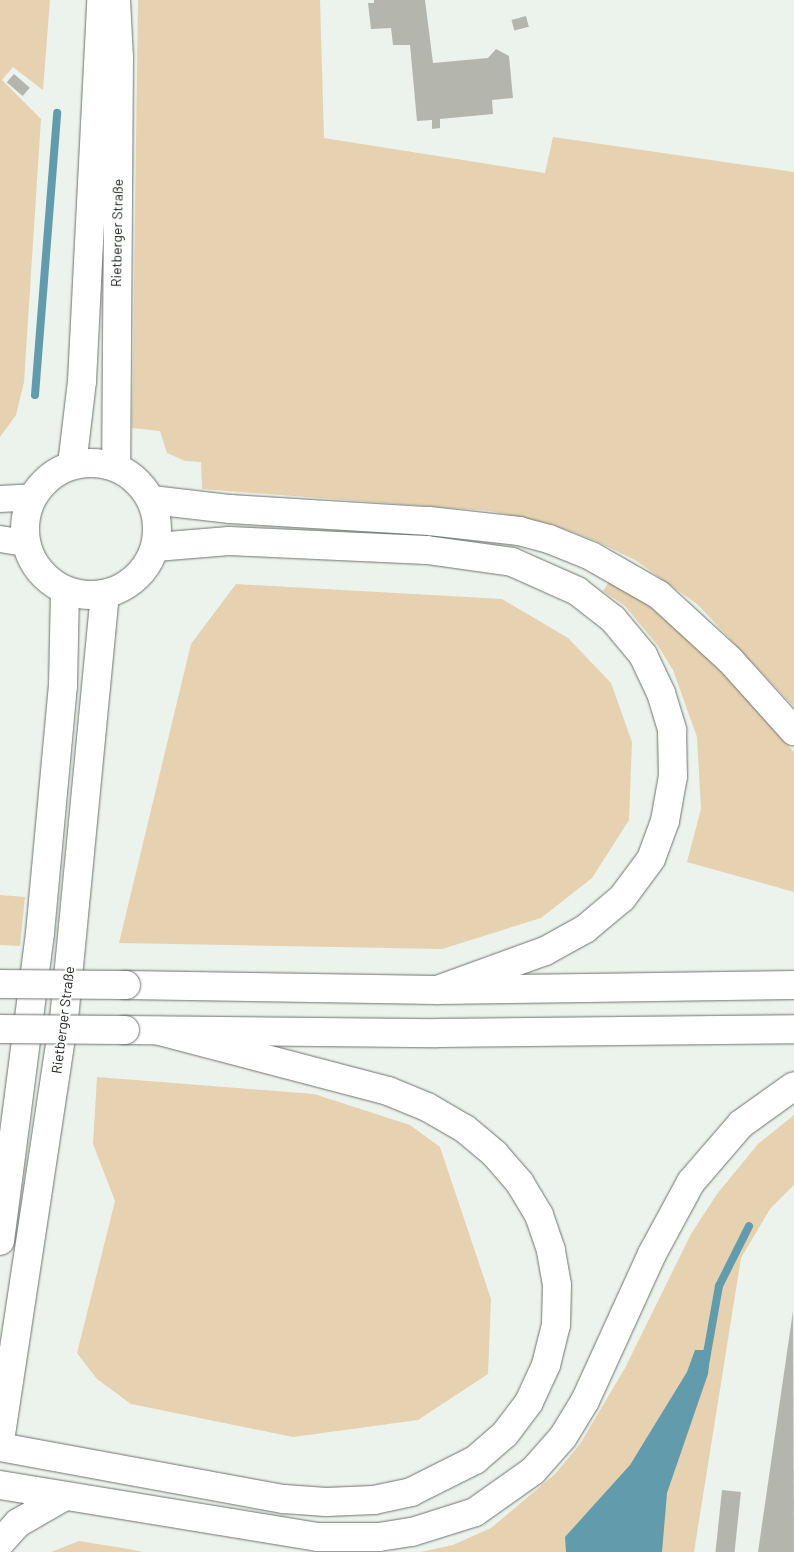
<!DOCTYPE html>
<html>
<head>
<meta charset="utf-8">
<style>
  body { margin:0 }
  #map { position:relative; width:794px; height:1552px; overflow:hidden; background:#ecf3ec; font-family:Barlow,sans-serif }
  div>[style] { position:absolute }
  .green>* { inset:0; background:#e6d1b0 }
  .water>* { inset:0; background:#629bab }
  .stream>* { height:8px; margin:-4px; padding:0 4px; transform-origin:4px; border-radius:4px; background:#629bab }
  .building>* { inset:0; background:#b4b6ad; transform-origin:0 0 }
  .roads { filter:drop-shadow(0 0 1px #6d736e) drop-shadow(0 0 1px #6d736e) }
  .minor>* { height:26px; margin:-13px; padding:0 13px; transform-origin:13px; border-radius:13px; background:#fff }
  .tertiary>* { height:28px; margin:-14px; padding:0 14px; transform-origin:14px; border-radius:14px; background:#fff }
  .primary>* { height:28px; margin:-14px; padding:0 14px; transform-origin:14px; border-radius:14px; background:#fff }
  .primary>.ring { margin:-14px; padding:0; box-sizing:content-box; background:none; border:28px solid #fff; border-radius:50% }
  .trunk>* { height:28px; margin:-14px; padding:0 14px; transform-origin:14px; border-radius:14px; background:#fff }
  .bridges { filter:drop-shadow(0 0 1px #6d736e) drop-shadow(0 0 1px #6d736e) }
  .trunk-bridge>* { height:28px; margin:-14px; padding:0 14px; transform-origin:14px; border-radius:14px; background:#fff }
  span { translate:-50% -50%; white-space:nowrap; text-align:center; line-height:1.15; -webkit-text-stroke:4px #fcfffc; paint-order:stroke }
  .street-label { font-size:14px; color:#212422 }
</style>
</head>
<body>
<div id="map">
  <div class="green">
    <div style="clip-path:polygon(0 0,50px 0,43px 90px,13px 67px,2px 80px,41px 119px,24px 382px,16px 415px,0 437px)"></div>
    <div style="clip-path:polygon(138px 0,320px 0,324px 138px,545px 173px,553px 137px,794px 172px,794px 707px,697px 604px,635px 560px,596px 541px,551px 524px,490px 511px,202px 489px,201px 462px,185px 461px,167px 453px,160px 431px,132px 428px)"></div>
    <div style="clip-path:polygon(611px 579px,673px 621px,719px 667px,794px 752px,794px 892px,687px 862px,701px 809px,697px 737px,673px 670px,658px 646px,625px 606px,603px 591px)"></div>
    <div style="clip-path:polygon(236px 584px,502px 599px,568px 638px,611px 683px,632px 742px,629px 820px,592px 878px,541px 918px,442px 949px,119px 943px,191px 644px)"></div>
    <div style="clip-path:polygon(0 895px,25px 897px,20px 946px,0 945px)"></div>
    <div style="clip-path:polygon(97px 1077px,314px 1094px,410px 1125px,440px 1147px,491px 1299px,488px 1374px,418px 1420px,293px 1437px,131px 1404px,97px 1379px,77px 1353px,115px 1201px,93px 1144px)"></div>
    <div style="clip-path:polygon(794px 1115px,794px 1185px,770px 1209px,741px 1258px,694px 1552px,420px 1552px,453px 1545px,491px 1528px,555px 1474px,580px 1444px,625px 1368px,691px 1234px,717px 1194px,758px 1144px)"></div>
    <div style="clip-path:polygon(79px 1541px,129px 1549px,143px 1552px,51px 1552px)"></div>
  </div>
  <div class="water">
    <div style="clip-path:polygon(695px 1350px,711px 1350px,708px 1374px,667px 1493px,662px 1552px,566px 1552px,565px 1537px,630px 1465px,687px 1372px)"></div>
  </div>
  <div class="stream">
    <div style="left:35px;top:395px;width:283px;rotate:-85.5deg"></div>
    <div style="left:706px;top:1359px;width:74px;rotate:-79.9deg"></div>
    <div style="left:719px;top:1286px;width:67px;rotate:-63.4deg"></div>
  </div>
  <div class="building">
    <div style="clip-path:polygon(374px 0,425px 0,433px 63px,488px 58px,496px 49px,509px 56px,513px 98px,492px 100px,493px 114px,440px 119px,440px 128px,432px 129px,432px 120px,417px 121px,410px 45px,393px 45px,391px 28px,371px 29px,368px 3px,374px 3px)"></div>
    <div style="left:526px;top:16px;width:11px;height:15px;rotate:75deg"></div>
    <div style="left:14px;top:74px;width:21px;height:11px;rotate:41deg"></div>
    <div style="clip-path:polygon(793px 1311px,794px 1552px,758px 1552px)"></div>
    <div style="left:722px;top:1490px;width:19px;height:63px;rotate:6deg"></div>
  </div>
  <div class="roads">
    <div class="minor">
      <div style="left:0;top:499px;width:33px;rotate:-3deg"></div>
      <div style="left:0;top:539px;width:26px;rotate:9deg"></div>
    </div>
    <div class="tertiary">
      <div style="left:116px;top:0;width:57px;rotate:87deg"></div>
      <div style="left:119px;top:57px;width:410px;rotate:90.4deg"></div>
      <div style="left:72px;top:465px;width:85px;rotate:-83.2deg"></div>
      <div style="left:82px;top:381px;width:381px;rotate:-87.1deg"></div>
    </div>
    <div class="primary">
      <div class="ring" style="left:25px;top:463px;width:104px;height:104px"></div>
      <div style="left:0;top:1241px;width:311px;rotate:-82.6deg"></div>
      <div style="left:40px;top:933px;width:248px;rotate:-84.7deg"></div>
      <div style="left:63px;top:686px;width:95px;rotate:-88.8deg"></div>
      <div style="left:0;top:1441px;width:427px;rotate:-81.4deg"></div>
      <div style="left:64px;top:1019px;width:426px;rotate:-84.5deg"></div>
    </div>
    <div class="trunk">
      <div style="left:152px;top:500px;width:79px;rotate:6.6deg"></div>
      <div style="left:230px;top:509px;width:199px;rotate:3.5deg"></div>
      <div style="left:429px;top:521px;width:91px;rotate:6.3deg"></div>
      <div style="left:519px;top:531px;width:31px;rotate:15deg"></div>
      <div style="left:549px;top:539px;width:45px;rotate:22deg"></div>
      <div style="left:591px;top:556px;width:78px;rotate:29.8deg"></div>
      <div style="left:659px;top:595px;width:96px;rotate:42.5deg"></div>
      <div style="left:730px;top:660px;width:96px;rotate:48deg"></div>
      <div style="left:156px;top:547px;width:73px;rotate:-4.7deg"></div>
      <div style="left:229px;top:541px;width:198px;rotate:2.6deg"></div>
      <div style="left:427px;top:550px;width:86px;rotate:8deg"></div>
      <div style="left:512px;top:562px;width:71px;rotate:24deg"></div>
      <div style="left:577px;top:591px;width:46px;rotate:37.9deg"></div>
      <div style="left:613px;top:619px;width:47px;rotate:50.2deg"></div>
      <div style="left:643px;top:655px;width:42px;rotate:64.7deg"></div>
      <div style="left:661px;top:693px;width:39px;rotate:73deg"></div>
      <div style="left:672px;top:730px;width:46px;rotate:88.8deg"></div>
      <div style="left:673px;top:776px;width:46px;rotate:100.1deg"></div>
      <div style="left:665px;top:821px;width:40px;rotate:110.2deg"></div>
      <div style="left:651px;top:859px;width:49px;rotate:126.6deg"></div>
      <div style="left:622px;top:898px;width:48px;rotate:140deg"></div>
      <div style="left:585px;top:929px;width:46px;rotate:151.2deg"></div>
      <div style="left:545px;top:951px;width:115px;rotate:160.1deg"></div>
      <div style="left:126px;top:985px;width:311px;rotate:0.9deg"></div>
      <div style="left:437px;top:990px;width:357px;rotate:-0.8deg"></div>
      <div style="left:125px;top:1030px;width:312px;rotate:0.6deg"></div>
      <div style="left:437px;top:1033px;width:357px;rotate:-0.6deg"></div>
      <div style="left:0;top:1447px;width:289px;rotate:10.4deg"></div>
      <div style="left:284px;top:1499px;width:42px;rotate:4.1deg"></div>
      <div style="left:326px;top:1502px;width:48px;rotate:-2.4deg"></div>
      <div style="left:374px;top:1500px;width:38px;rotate:-12deg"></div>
      <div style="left:411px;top:1492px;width:72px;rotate:-26.6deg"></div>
      <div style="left:475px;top:1460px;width:40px;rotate:-41deg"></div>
      <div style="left:505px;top:1434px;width:40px;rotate:-53deg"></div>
      <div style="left:529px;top:1402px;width:41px;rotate:-65.3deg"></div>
      <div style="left:546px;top:1365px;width:41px;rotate:-76deg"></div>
      <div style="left:556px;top:1325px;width:40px;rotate:-88.6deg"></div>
      <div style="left:557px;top:1285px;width:36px;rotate:-100deg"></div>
      <div style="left:551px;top:1250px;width:37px;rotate:-109deg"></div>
      <div style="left:539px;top:1215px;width:37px;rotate:-121deg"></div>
      <div style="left:520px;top:1183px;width:38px;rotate:-131deg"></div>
      <div style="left:495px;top:1154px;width:39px;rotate:-140deg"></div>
      <div style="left:465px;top:1129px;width:44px;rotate:-149.9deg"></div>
      <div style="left:427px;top:1107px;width:42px;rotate:-157.7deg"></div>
      <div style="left:388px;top:1091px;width:236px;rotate:-165.3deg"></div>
      <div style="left:0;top:1485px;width:322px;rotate:9.3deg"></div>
      <div style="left:318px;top:1537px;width:61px"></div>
      <div style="left:379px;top:1537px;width:33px;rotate:-9deg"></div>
      <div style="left:412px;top:1532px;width:66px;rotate:-17.6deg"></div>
      <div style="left:475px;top:1512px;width:71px;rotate:-35.3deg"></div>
      <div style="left:533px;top:1471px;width:45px;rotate:-48.6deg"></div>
      <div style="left:563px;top:1437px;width:42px;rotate:-58.6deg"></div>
      <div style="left:585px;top:1401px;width:162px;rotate:-65.5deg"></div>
      <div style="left:652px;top:1254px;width:82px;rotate:-61.6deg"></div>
      <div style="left:691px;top:1182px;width:77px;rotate:-49.2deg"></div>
      <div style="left:741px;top:1124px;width:65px;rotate:-35.6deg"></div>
      <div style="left:0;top:1543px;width:27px;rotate:-48deg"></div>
      <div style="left:18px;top:1523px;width:54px;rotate:-29.9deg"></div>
    </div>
  </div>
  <div class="bridges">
    <div class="trunk-bridge">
      <div style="left:0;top:984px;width:126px;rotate:0.5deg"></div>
      <div style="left:0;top:1029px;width:125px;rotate:0.5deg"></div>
    </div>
  </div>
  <div class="street-label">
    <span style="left:117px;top:233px;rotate:-89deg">Rietberger Straße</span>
    <span style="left:63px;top:1020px;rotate:-83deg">Rietberger Straße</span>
  </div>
</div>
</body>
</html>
